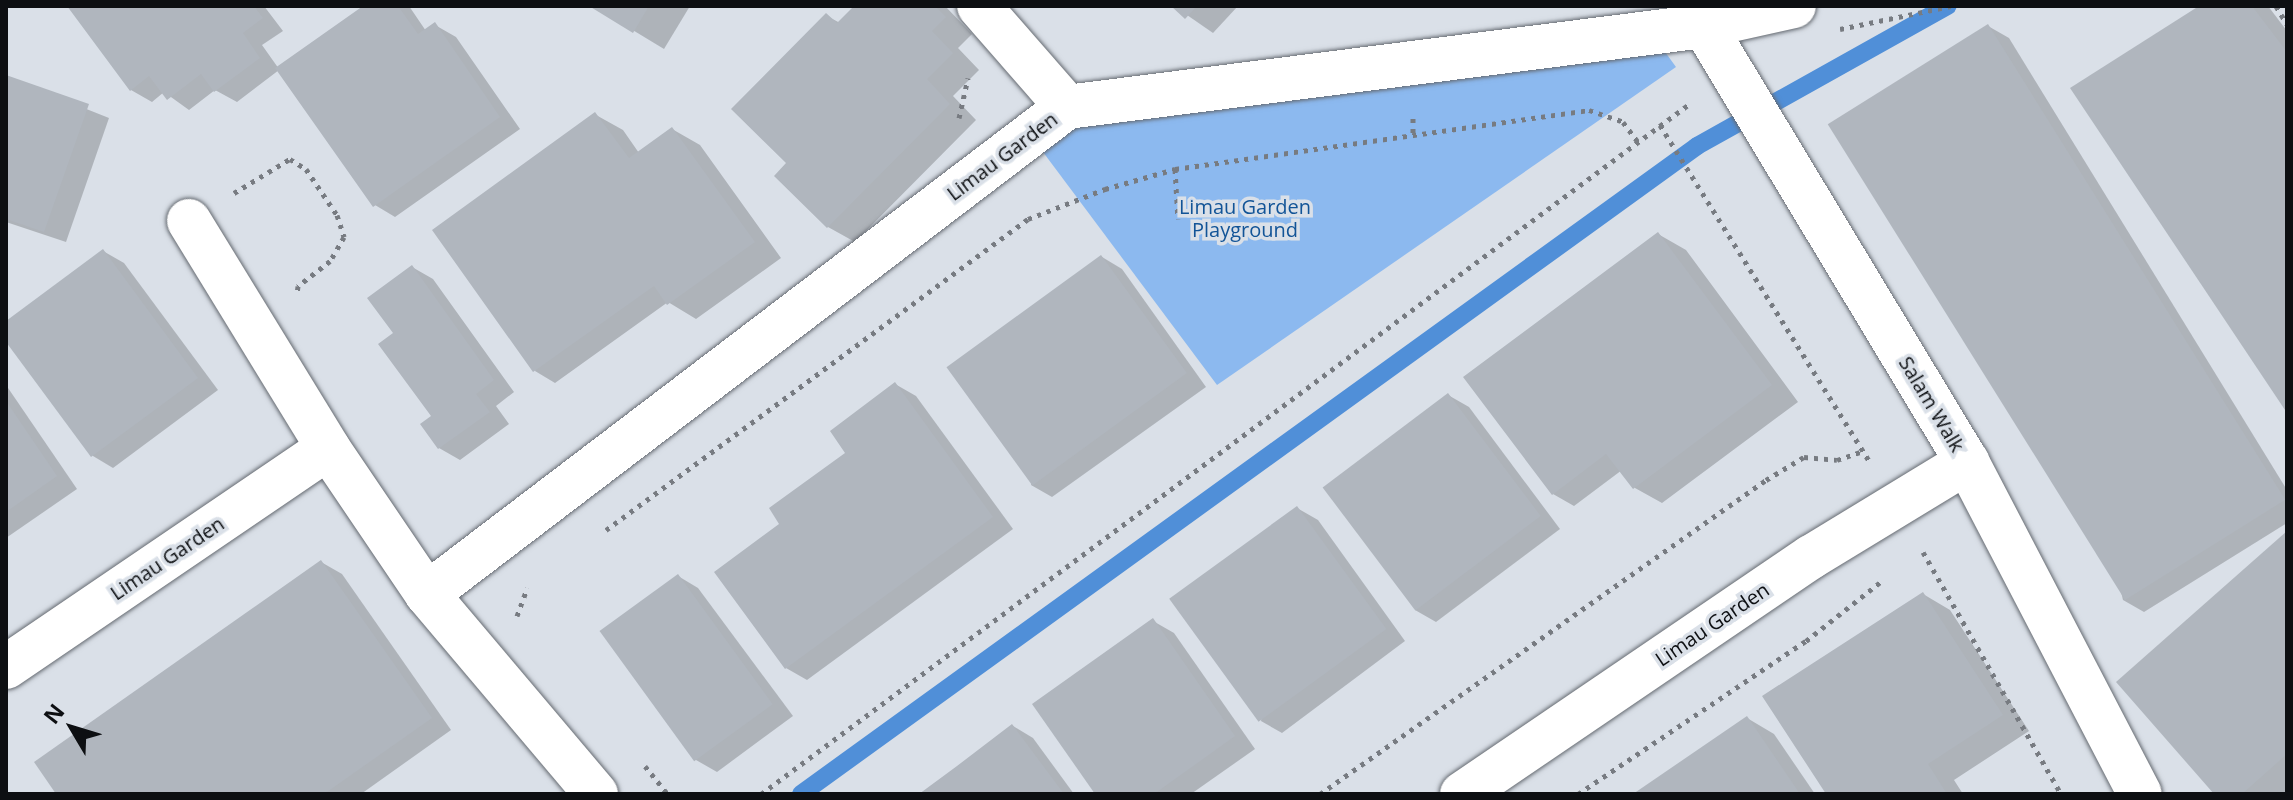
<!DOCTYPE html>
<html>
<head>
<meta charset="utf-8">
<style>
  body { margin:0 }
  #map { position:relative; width:2293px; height:800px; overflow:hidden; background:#dae0e8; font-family:"Open Sans",sans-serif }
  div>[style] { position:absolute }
  .green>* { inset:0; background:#8cb9ef }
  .shadow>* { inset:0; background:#0003 }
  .stream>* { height:18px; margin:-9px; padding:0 9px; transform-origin:9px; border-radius:9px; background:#508fd8 }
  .building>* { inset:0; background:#b0b6be; transform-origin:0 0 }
  .path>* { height:5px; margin-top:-2.5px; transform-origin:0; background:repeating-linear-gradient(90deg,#777b81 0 4px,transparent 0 10px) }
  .roads { filter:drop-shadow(0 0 2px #656a71) drop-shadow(0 0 2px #656a71) }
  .street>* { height:44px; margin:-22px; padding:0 22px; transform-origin:22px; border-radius:22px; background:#fff }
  span { translate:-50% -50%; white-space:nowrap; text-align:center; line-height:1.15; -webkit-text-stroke:7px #dae0e8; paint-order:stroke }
  .street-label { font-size:20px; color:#0d0f12 }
  .park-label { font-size:20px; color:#125497 }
  .frame { position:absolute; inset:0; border:8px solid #0d0f12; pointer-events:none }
  .north { position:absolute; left:32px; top:688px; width:80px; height:80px; -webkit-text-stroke:6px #dae0e8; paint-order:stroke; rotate:308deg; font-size:22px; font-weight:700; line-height:32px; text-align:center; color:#0d0f12 }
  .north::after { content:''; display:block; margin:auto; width:28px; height:36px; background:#0d0f12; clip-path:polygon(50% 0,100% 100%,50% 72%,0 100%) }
</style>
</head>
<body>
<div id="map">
  <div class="green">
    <div style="clip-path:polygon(1655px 38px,1676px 67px,1217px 385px,1040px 148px,1083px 117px)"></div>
  </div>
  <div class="shadow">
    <div style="clip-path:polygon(70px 6px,264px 6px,283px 31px,262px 45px,279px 69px,366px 6px,409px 6px,426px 31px,435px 25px,456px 37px,520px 129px,395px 217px,375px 205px,279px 70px,237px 102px,215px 90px,189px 110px,164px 92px,152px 102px,131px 90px)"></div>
    <div style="clip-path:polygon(593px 6px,690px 6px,664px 49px)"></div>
    <div style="clip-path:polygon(857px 6px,945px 6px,972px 34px,958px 48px,979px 70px,953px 96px,976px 120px,855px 242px,828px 227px,788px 163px,827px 16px,840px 23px)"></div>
    <div style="clip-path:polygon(1174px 6px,1238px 6px,1213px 33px)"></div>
    <div style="clip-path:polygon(2202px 6px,2268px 6px,2287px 31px,2287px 409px)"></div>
    <div style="clip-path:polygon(1988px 26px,2009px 38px,2287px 490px,2287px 523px,2144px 612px,2123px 600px)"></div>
    <div style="clip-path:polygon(6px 77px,109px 118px,66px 242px,6px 222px)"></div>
    <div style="clip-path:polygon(596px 115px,623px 130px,639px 153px,672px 129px,700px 145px,781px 258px,696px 319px,668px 302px,555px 383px,535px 371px)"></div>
    <div style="clip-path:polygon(1658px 234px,1686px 250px,1798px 402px,1662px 503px,1635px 488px,1622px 470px,1574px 506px,1553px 494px)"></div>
    <div style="clip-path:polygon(103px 251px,124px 263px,218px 390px,113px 468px,93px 456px,6px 339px,6px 323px)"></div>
    <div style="clip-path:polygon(1102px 257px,1122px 269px,1206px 387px,1052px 497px,1031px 485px)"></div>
    <div style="clip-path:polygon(412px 267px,433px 279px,514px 392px,496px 406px,509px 424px,460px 460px,439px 448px,434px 417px,395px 334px)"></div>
    <div style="clip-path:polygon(895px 384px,916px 396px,1013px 529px,807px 680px,786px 668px,848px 453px)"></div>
    <div style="clip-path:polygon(6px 385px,77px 489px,6px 538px)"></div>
    <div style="clip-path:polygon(1448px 395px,1469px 407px,1560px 529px,1436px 622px,1415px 610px)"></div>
    <div style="clip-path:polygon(1297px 508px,1318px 520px,1405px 641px,1282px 733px,1261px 721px)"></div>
    <div style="clip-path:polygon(2287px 534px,2287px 794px,2216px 794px)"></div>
    <div style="clip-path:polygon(321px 562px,342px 574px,451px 730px,361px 794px,58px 794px)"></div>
    <div style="clip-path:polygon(678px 576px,698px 588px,793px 716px,717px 772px,696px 760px)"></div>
    <div style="clip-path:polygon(1923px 594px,1950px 610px,2029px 731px,1954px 780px,1963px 794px,1828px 794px)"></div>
    <div style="clip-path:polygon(1153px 621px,1174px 633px,1255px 749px,1191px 794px,1098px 794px)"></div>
    <div style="clip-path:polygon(1747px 718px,1774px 734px,1815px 794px,1636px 794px)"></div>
    <div style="clip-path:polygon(1013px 726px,1033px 738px,1074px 794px,922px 794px)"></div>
  </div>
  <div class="stream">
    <div style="left:801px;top:794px;width:1106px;rotate:-35.87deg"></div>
    <div style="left:1697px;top:146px;width:287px;rotate:-29.2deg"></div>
  </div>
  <div class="building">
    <div style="clip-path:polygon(67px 6px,254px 6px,263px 18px,243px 33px,260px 58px,214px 92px,201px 74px,167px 100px,149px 76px,130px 91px)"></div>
    <div style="clip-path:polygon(363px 6px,398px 6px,418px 34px,435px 22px,500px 117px,373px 207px,275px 68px)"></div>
    <div style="clip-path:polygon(589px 6px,649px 6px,633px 33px)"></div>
    <div style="clip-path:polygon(854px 6px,935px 6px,946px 17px,932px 31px,953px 53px,927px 79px,950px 104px,827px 228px,774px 176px,786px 163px,731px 109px,826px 13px,837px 23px)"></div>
    <div style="clip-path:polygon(1171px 6px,1197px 6px,1185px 19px)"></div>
    <div style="clip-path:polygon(2199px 6px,2252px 6px,2287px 52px,2287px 413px,2070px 88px)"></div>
    <div style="left:1988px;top:24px;width:561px;height:189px;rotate:58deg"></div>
    <div style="clip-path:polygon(6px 75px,89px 104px,44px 232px,6px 219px)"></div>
    <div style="clip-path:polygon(595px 112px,629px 158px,672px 127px,755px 242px,667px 305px,654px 286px,533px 372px,432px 230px)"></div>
    <div style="clip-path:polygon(1658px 232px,1772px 385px,1633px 489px,1606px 454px,1552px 495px,1463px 377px)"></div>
    <div style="clip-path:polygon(103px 249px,198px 378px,91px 457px,6px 342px,6px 321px)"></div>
    <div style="left:1101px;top:255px;width:146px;height:191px;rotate:54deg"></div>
    <div style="clip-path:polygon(412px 265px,494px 380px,476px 394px,490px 412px,438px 449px,420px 424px,431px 416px,378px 344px,393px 333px,367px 298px)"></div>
    <div style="clip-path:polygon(895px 382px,993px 517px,785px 669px,714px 572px,779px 524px,769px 508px,845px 453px,830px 431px)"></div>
    <div style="left:1448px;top:393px;width:154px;height:157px;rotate:53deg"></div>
    <div style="clip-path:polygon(6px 401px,57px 476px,6px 512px)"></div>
    <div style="left:1297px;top:506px;width:152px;height:158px;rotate:54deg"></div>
    <div style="clip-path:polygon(2287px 531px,2287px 754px,2242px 794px,2214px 794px,2116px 682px)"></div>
    <div style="clip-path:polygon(321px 560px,432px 718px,324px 794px,56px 794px,34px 762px)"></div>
    <div style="left:678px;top:574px;width:161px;height:97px;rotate:54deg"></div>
    <div style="clip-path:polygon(1923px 592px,2003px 715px,1928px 764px,1947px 794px,1826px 794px,1762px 696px)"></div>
    <div style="clip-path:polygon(1153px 618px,1235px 736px,1154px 794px,1095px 794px,1032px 704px)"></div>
    <div style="clip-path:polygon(1747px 716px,1800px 794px,1633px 794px)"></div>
    <div style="clip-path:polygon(1012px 724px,1064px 794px,919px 794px,957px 766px)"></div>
  </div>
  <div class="path">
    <div style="left:2276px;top:6px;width:21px;rotate:59deg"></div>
    <div style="left:1840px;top:29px;width:113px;rotate:-11.7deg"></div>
    <div style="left:959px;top:118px;width:41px;rotate:-77.3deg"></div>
    <div style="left:1413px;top:118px;width:19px;rotate:90deg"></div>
    <div style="left:1660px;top:125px;width:396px;rotate:58.1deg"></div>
    <div style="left:1175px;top:169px;width:50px;rotate:86.6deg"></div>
    <div style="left:234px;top:193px;width:66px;rotate:-31.3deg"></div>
    <div style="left:290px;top:159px;width:19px;rotate:32deg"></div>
    <div style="left:306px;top:169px;width:55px;rotate:56deg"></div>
    <div style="left:337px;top:215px;width:23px;rotate:72deg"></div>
    <div style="left:344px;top:237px;width:28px;rotate:120deg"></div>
    <div style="left:330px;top:261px;width:41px;rotate:142deg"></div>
    <div style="left:298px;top:286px;width:8px;rotate:97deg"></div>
    <div style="left:606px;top:530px;width:524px;rotate:-36.39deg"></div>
    <div style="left:1028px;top:219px;width:83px;rotate:-21.3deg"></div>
    <div style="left:1105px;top:189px;width:73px;rotate:-15.9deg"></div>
    <div style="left:1175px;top:169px;width:418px;rotate:-8.1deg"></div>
    <div style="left:1589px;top:110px;width:36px;rotate:19deg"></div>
    <div style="left:1623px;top:122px;width:25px;rotate:53deg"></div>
    <div style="left:1923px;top:552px;width:279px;rotate:60.3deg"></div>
    <div style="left:517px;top:616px;width:30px;rotate:-70deg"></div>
    <div style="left:645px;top:766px;width:36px;rotate:51deg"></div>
    <div style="left:761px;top:794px;width:1155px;rotate:-36.62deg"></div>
    <div style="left:1320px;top:794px;width:545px;rotate:-35.15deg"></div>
    <div style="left:1766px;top:480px;width:44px;rotate:-31.2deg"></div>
    <div style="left:1804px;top:457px;width:33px;rotate:5deg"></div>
    <div style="left:1837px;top:460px;width:28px;rotate:-19deg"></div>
    <div style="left:1578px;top:794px;width:275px;rotate:-33.9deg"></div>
    <div style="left:1806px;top:641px;width:98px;rotate:-38.4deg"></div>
  </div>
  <div class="roads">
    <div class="street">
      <div style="left:979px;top:6px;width:134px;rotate:48.9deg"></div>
      <div style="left:1704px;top:26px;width:509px;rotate:58.9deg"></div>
      <div style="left:1967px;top:462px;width:374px;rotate:62.5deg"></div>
      <div style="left:189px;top:221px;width:266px;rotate:58.5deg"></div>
      <div style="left:328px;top:448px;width:176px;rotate:55.9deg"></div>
      <div style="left:427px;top:594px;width:262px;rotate:49.8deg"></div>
      <div style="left:427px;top:594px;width:804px;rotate:-37.27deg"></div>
      <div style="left:1067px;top:107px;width:642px;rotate:-7.25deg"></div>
      <div style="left:1704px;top:26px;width:92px;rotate:-12.5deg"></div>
      <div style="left:6px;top:667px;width:389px;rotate:-34.2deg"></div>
      <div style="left:1462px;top:794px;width:422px;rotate:-34.2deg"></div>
      <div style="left:1811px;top:557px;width:183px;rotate:-31.3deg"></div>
    </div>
  </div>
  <div class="street-label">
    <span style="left:1002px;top:156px;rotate:-37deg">Limau Garden</span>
    <span style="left:1932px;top:404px;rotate:59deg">Salam Walk</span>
    <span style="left:167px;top:558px;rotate:-34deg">Limau Garden</span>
    <span style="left:1712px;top:624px;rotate:-34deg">Limau Garden</span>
  </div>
  <div class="park-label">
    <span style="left:1245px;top:218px">Limau Garden<br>Playground</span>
  </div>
  <div class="frame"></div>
  <div class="north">N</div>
</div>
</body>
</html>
